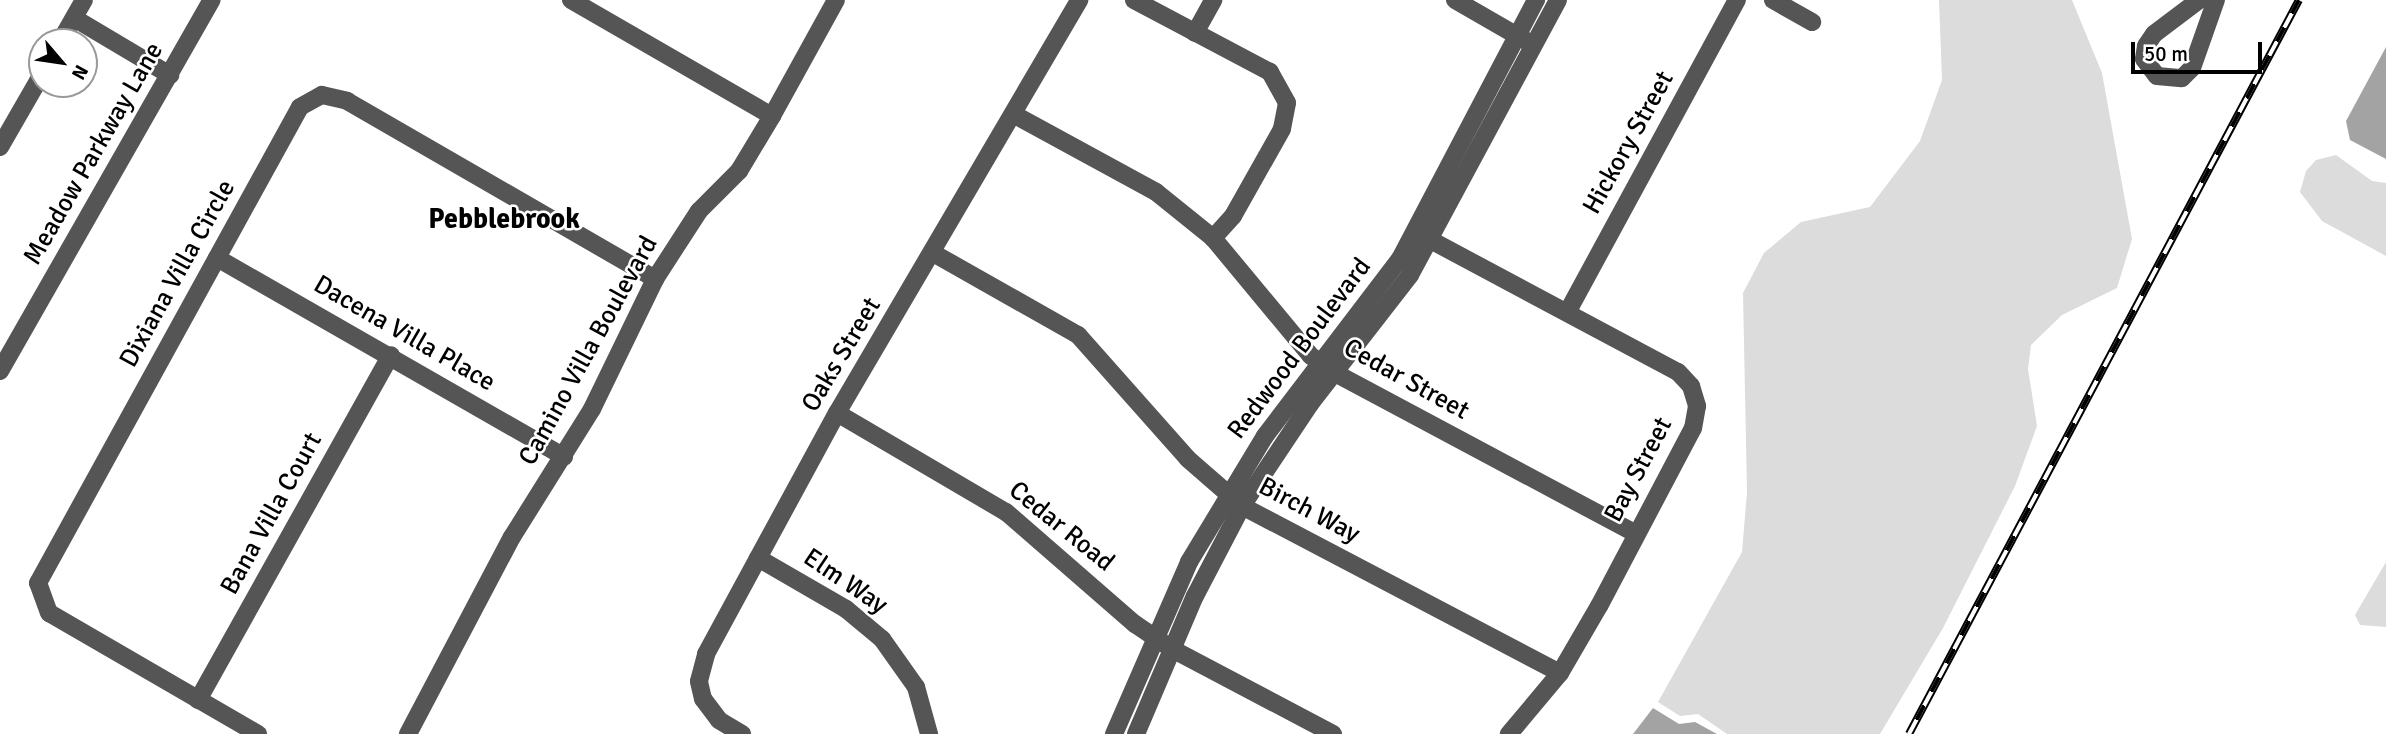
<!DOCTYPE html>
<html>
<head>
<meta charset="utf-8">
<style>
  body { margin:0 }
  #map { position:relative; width:2386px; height:734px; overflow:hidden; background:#fff; font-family:Signika,sans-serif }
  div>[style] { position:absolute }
  .green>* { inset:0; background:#dcdcdc }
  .water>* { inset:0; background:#a3a3a3 }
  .minor>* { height:18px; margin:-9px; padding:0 9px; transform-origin:9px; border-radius:9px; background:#555 }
  .rail>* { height:8px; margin-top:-4px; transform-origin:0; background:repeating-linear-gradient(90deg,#fff 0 16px,#000 0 32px); box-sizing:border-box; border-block:2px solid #000 }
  span { translate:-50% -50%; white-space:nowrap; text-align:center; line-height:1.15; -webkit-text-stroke:5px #fff; paint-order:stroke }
  .street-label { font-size:26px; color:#000 }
  .neighbourhood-label { font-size:28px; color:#000; font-weight:700 }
  .north { position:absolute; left:28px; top:28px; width:70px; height:70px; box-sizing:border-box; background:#fff; border:2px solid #999; border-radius:50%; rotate:119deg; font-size:19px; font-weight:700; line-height:28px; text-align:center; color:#000 }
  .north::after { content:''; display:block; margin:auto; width:24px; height:32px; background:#000; clip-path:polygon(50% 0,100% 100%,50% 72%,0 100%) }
  .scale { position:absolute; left:2131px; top:42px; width:131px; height:32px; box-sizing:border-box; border:4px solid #000; border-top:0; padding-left:9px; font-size:21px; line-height:24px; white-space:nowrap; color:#000; -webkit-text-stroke:5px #fff; paint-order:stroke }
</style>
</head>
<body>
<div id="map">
  <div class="green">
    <div style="clip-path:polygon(1939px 0,2072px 0,2102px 73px,2132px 239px,2117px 288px,2062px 315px,2031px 345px,2028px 369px,2037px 426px,2015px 486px,1943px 628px,1880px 734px,1727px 734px,1698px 714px,1680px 716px,1658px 702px,1742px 552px,1747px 492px,1743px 293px,1764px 253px,1801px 222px,1870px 207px,1920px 141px,1942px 80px)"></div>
    <div style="clip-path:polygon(2336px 155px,2372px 181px,2386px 183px,2386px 256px,2322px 221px,2300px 192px,2306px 171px,2316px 160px)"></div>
    <div style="clip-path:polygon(2386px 562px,2386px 627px,2360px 625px,2355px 615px)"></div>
  </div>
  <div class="water">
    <div style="clip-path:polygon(2386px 47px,2386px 159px,2350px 140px,2346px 121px)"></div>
    <div style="clip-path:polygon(1653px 708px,1679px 724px,1695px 722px,1717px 734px,1633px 734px)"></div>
  </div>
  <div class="minor">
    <div style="left:571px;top:0;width:232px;rotate:30deg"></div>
    <div style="left:772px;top:116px;width:132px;rotate:-61.1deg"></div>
    <div style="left:1134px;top:0;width:154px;rotate:27.9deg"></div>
    <div style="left:1270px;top:72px;width:35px;rotate:61deg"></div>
    <div style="left:1287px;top:103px;width:26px;rotate:101deg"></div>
    <div style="left:1282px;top:129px;width:100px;rotate:119.4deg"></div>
    <div style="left:1233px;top:216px;width:30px;rotate:132deg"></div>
    <div style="left:1455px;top:0;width:84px;rotate:29.9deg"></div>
    <div style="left:1773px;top:0;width:45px;rotate:29.4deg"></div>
    <div style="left:2199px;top:0;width:56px;rotate:142.9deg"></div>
    <div style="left:2154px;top:34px;width:14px;rotate:124deg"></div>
    <div style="left:2146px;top:46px;width:13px;rotate:99deg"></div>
    <div style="left:2144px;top:59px;width:21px;rotate:53deg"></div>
    <div style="left:2157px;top:76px;width:25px;rotate:5deg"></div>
    <div style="left:2182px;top:78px;width:14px;rotate:-45deg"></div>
    <div style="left:2192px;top:68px;width:72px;rotate:-70.6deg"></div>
    <div style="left:74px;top:18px;width:112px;rotate:30.7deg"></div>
    <div style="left:1195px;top:33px;width:38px;rotate:-61deg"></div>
    <div style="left:60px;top:42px;width:48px;rotate:-60.3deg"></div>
    <div style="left:1013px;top:114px;width:163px;rotate:28.6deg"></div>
    <div style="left:1156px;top:192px;width:73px;rotate:38.9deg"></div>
    <div style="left:1213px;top:238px;width:153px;rotate:50.3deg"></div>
    <div style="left:1311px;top:356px;width:29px;rotate:35deg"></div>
    <div style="left:1335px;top:373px;width:340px;rotate:28.1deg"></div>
    <div style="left:0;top:147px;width:84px;rotate:-60.1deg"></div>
    <div style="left:1423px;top:236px;width:289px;rotate:28.1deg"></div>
    <div style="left:1678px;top:372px;width:19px;rotate:47deg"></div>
    <div style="left:1691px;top:386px;width:21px;rotate:73deg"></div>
    <div style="left:1697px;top:406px;width:22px;rotate:100deg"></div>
    <div style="left:1693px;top:428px;width:201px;rotate:117.8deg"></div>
    <div style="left:1599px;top:606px;width:78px;rotate:120.2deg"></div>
    <div style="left:1560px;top:673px;width:80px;rotate:129.9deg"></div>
    <div style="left:933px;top:253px;width:167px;rotate:29.5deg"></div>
    <div style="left:1078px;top:335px;width:166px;rotate:48.4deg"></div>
    <div style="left:1188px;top:459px;width:72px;rotate:41deg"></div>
    <div style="left:1242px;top:506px;width:359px;rotate:27.7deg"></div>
    <div style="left:217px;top:258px;width:400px;rotate:29.8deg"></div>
    <div style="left:1568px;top:311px;width:354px;rotate:-61.5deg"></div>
    <div style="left:0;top:371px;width:427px;rotate:-60.3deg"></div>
    <div style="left:837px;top:413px;width:196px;rotate:30.4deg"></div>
    <div style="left:1006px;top:512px;width:171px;rotate:41deg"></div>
    <div style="left:1135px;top:624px;width:45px;rotate:34deg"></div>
    <div style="left:1172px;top:649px;width:182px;rotate:27.8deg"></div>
    <div style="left:758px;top:558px;width:102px;rotate:30.1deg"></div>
    <div style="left:846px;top:609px;width:47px;rotate:39.8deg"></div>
    <div style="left:882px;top:639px;width:59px;rotate:54.7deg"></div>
    <div style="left:916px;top:687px;width:49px;rotate:74.5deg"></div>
    <div style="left:198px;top:700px;width:395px;rotate:-60.8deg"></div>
    <div style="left:258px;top:734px;width:241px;rotate:-149.9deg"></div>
    <div style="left:49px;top:613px;width:32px;rotate:-110deg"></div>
    <div style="left:38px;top:583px;width:543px;rotate:-61.17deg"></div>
    <div style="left:300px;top:107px;width:25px;rotate:-29deg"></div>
    <div style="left:322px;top:95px;width:26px;rotate:13deg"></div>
    <div style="left:347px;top:101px;width:356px;rotate:30deg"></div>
    <div style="left:408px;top:734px;width:223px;rotate:-62.2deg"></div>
    <div style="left:512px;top:537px;width:151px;rotate:-58deg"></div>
    <div style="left:592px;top:409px;width:144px;rotate:-64.1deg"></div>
    <div style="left:655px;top:279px;width:81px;rotate:-57.1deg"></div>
    <div style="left:699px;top:211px;width:57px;rotate:-45deg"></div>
    <div style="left:739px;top:171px;width:64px;rotate:-59deg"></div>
    <div style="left:742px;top:734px;width:27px;rotate:-149deg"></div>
    <div style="left:719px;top:720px;width:26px;rotate:-127deg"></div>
    <div style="left:703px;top:699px;width:18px;rotate:-103deg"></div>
    <div style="left:699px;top:681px;width:28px;rotate:-75deg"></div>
    <div style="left:706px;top:654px;width:274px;rotate:-61.5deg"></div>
    <div style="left:837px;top:413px;width:479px;rotate:-59.6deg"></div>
    <div style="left:1114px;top:734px;width:188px;rotate:-66.4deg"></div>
    <div style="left:1189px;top:562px;width:147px;rotate:-58.9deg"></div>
    <div style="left:1265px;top:436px;width:223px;rotate:-52.7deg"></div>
    <div style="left:1400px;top:259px;width:293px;rotate:-62.3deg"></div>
    <div style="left:1136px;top:734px;width:150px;rotate:-66.9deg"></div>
    <div style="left:1195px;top:596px;width:102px;rotate:-62.4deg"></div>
    <div style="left:1242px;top:506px;width:123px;rotate:-56.3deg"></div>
    <div style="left:1310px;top:404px;width:163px;rotate:-52.2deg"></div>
    <div style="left:1410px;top:275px;width:312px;rotate:-61.7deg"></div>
  </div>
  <div class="rail">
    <div style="left:1909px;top:734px;width:831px;rotate:-62.02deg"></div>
  </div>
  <div class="street-label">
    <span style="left:1629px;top:143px;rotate:-61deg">Hickory Street</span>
    <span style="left:94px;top:154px;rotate:-60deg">Meadow Parkway Lane</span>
    <span style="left:178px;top:274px;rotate:-61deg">Dixiana Villa Circle</span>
    <span style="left:404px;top:334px;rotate:30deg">Dacena Villa Place</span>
    <span style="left:1300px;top:349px;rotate:-53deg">Redwood Boulevard</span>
    <span style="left:589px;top:351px;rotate:-61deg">Camino Villa Boulevard</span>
    <span style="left:842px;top:355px;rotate:-59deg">Oaks Street</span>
    <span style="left:1406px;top:380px;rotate:29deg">Cedar Street</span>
    <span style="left:1639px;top:470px;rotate:-62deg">Bay Street</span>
    <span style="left:1309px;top:511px;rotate:28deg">Birch Way</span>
    <span style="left:272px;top:514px;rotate:-61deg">Bana Villa Court</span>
    <span style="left:1061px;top:527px;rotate:39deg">Cedar Road</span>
    <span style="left:845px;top:582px;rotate:34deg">Elm Way</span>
  </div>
  <div class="neighbourhood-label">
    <span style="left:504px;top:219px">Pebblebrook</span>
  </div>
  <div class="north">N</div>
  <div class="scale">50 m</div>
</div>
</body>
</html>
